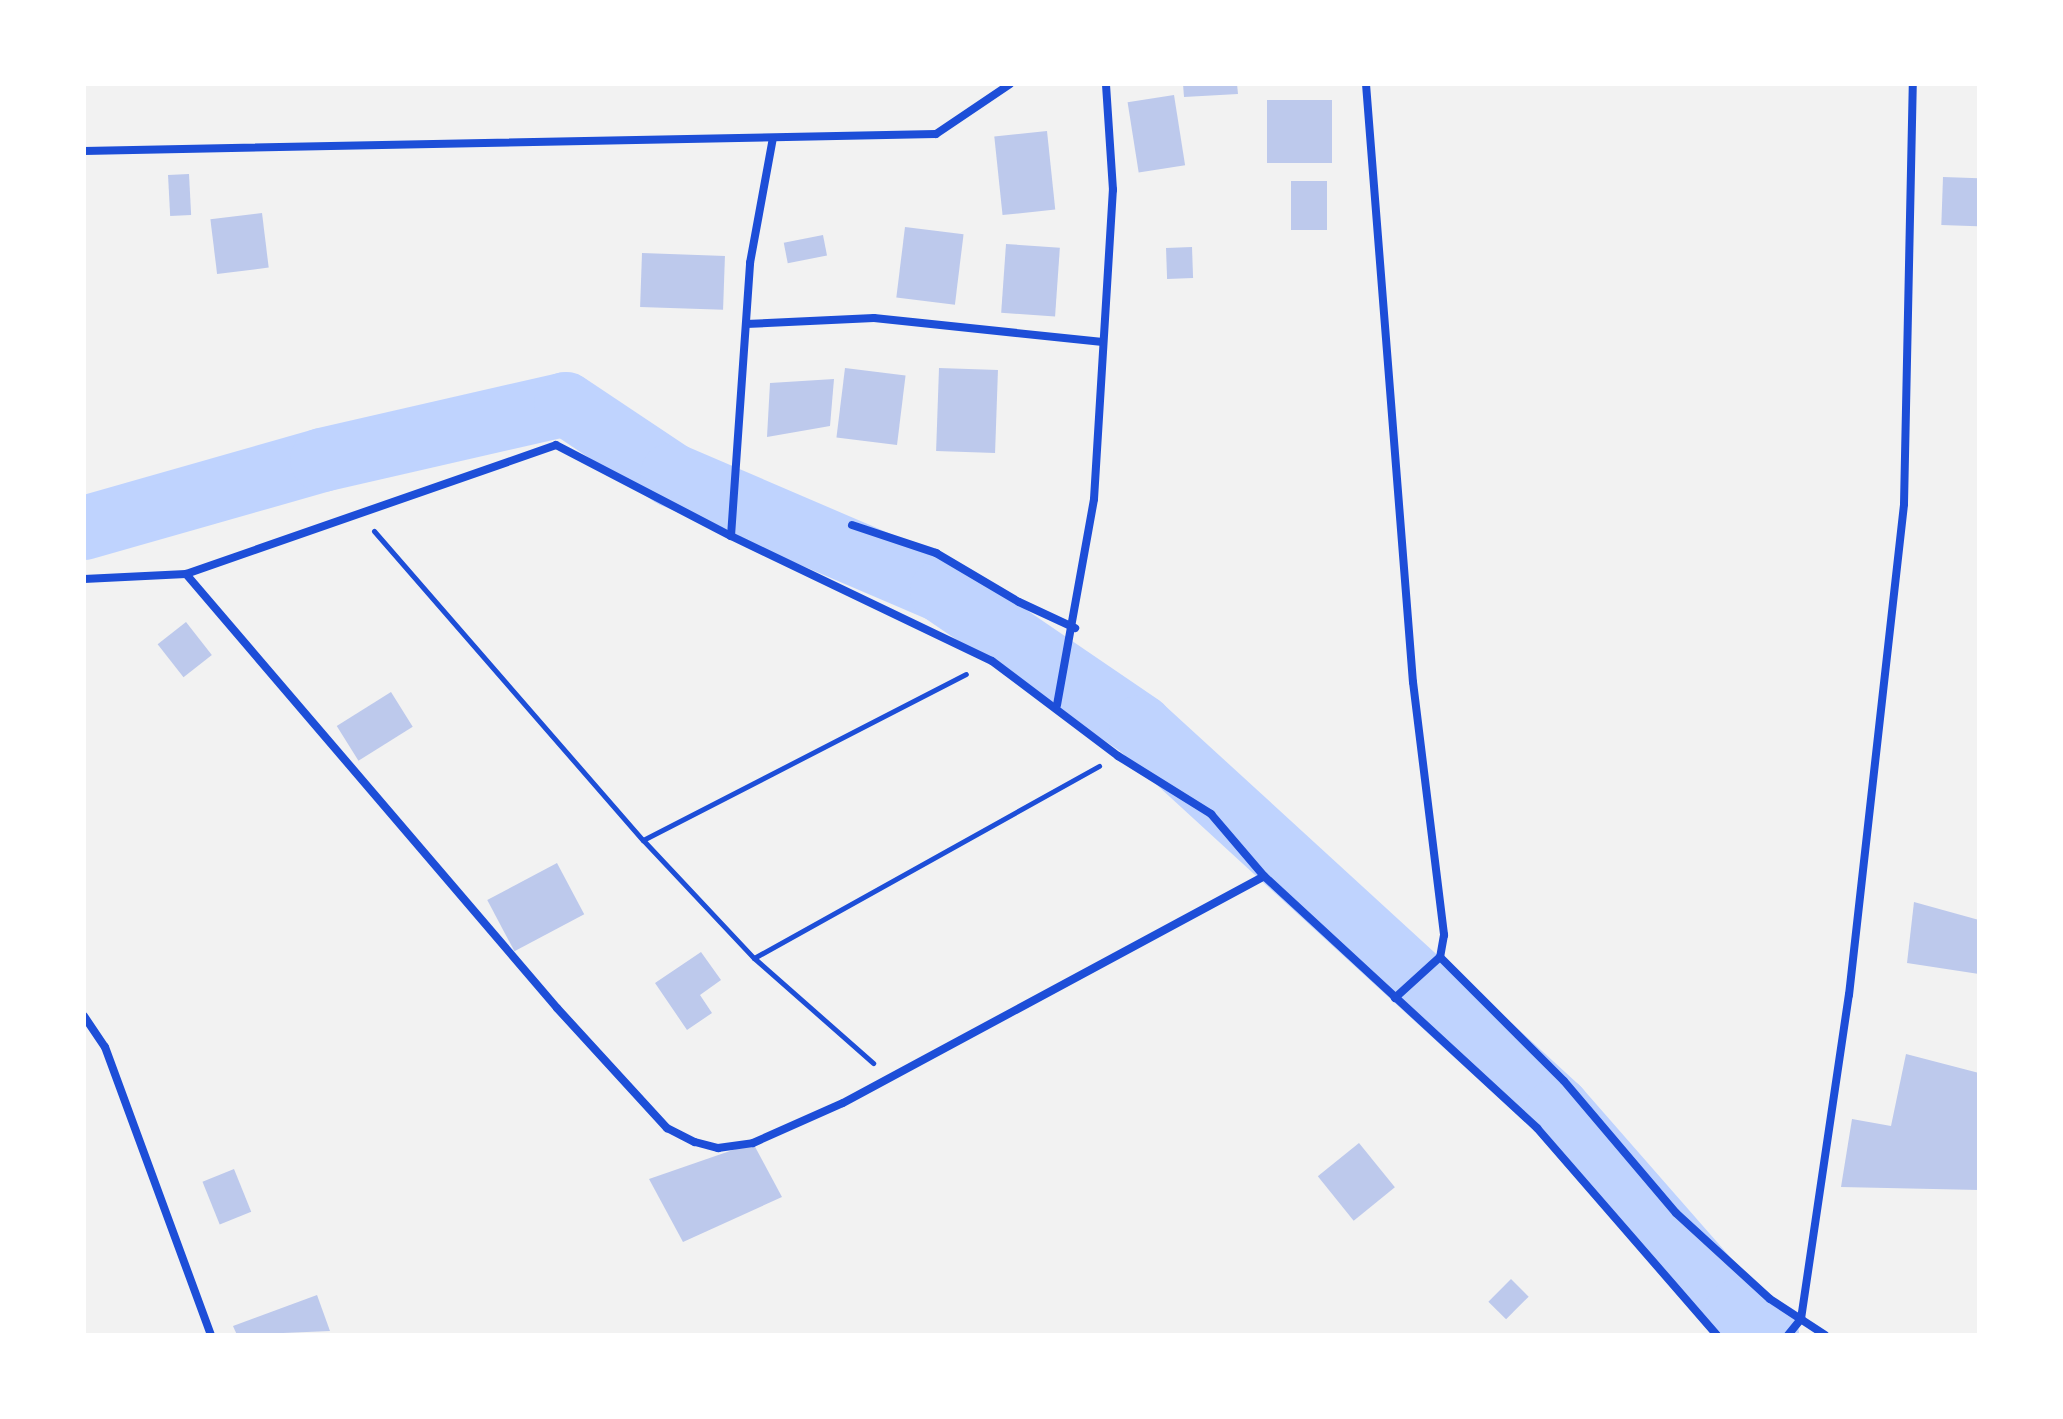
<!DOCTYPE html>
<html>
<head>
<meta charset="utf-8">
<style>
  body { margin:0 }
  #map { position:relative; width:2063px; height:1419px; overflow:hidden; background:#f2f2f2; font-family:"PT Sans",sans-serif }
  div>[style] { position:absolute }
  .river>* { height:64px; margin:-32px; padding:0 32px; transform-origin:32px; border-radius:32px; background:#bfd3fe }
  .building>* { inset:0; background:#bdc9ec; transform-origin:0 0 }
  .path>* { height:5px; margin:-2.5px; padding:0 2.5px; transform-origin:2.5px; border-radius:2.5px; background:#1d4ed8 }
  .minor>* { height:8px; margin:-4px; padding:0 4px; transform-origin:4px; border-radius:4px; background:#1d4ed8 }
  span { translate:-50% -50%; white-space:nowrap; text-align:center; line-height:1.15; -webkit-text-stroke:8px #fff; paint-order:stroke }
  .frame { position:absolute; inset:0; border:86px solid #fff; pointer-events:none }
</style>
</head>
<body>
<div id="map">
  <div class="river">
    <div style="left:84px;top:528px;width:248px;rotate:-15.9deg"></div>
    <div style="left:322px;top:460px;width:250px;rotate:-12.9deg"></div>
    <div style="left:566px;top:404px;width:128px;rotate:33.8deg"></div>
    <div style="left:672px;top:475px;width:294px;rotate:23.2deg"></div>
    <div style="left:942px;top:591px;width:241px;rotate:34.3deg"></div>
    <div style="left:1141px;top:727px;width:566px;rotate:42.49deg"></div>
    <div style="left:1558px;top:1109px;width:270px;rotate:48.8deg"></div>
    <div style="left:1736px;top:1312px;width:39px;rotate:37deg"></div>
  </div>
  <div class="building">
    <div style="clip-path:polygon(1183px 84px,1237px 84px,1238px 94px,1184px 97px)"></div>
    <div style="left:1174px;top:95px;width:71px;height:47px;rotate:81deg"></div>
    <div style="left:1332px;top:100px;width:63px;height:65px;rotate:90deg"></div>
    <div style="left:1047px;top:131px;width:79px;height:53px;rotate:84deg"></div>
    <div style="left:189px;top:174px;width:41px;height:21px;rotate:87deg"></div>
    <div style="left:1943px;top:177px;width:36px;height:48px;rotate:2deg"></div>
    <div style="left:1291px;top:181px;width:36px;height:49px"></div>
    <div style="left:262px;top:213px;width:55px;height:52px;rotate:83deg"></div>
    <div style="left:905px;top:227px;width:59px;height:71px;rotate:7deg"></div>
    <div style="left:823px;top:235px;width:21px;height:40px;rotate:79deg"></div>
    <div style="left:1006px;top:244px;width:54px;height:69px;rotate:4deg"></div>
    <div style="left:1192px;top:247px;width:31px;height:26px;rotate:88deg"></div>
    <div style="left:642px;top:253px;width:83px;height:54px;rotate:2deg"></div>
    <div style="left:845px;top:368px;width:61px;height:70px;rotate:7deg"></div>
    <div style="left:939px;top:368px;width:59px;height:83px;rotate:2deg"></div>
    <div style="clip-path:polygon(834px 379px,830px 426px,767px 437px,770px 383px)"></div>
    <div style="left:186px;top:622px;width:42px;height:36px;rotate:52deg"></div>
    <div style="left:391px;top:692px;width:41px;height:64px;rotate:58deg"></div>
    <div style="left:557px;top:863px;width:58px;height:79px;rotate:62deg"></div>
    <div style="clip-path:polygon(1914px 902px,1979px 920px,1979px 974px,1907px 963px)"></div>
    <div style="clip-path:polygon(701px 952px,721px 980px,700px 995px,712px 1013px,687px 1030px,655px 983px)"></div>
    <div style="clip-path:polygon(1906px 1054px,1979px 1073px,1979px 1190px,1841px 1187px,1852px 1119px,1891px 1126px)"></div>
    <div style="clip-path:polygon(753px 1143px,782px 1197px,683px 1242px,649px 1179px)"></div>
    <div style="left:1359px;top:1143px;width:57px;height:53px;rotate:51deg"></div>
    <div style="left:234px;top:1169px;width:46px;height:34px;rotate:68deg"></div>
    <div style="left:1511px;top:1279px;width:25px;height:32px;rotate:45deg"></div>
    <div style="clip-path:polygon(317px 1295px,330px 1331px,237px 1335px,233px 1326px)"></div>
  </div>
  <div class="path">
    <div style="left:374px;top:531px;width:410px;rotate:49deg"></div>
    <div style="left:643px;top:840px;width:162px;rotate:46.8deg"></div>
    <div style="left:754px;top:958px;width:159px;rotate:41.4deg"></div>
    <div style="left:643px;top:840px;width:363px;rotate:-27.2deg"></div>
    <div style="left:754px;top:958px;width:395px;rotate:-29.1deg"></div>
  </div>
  <div class="minor">
    <div style="left:1366px;top:84px;width:600px;rotate:85.51deg"></div>
    <div style="left:1413px;top:682px;width:255px;rotate:83deg"></div>
    <div style="left:1444px;top:935px;width:22px;rotate:100deg"></div>
    <div style="left:1440px;top:957px;width:61px;rotate:137.7deg"></div>
    <div style="left:84px;top:151px;width:852px;rotate:-1.14deg"></div>
    <div style="left:936px;top:134px;width:89px;rotate:-34deg"></div>
    <div style="left:746px;top:324px;width:128px;rotate:-2.7deg"></div>
    <div style="left:874px;top:318px;width:230px;rotate:6deg"></div>
    <div style="left:852px;top:525px;width:89px;rotate:18.4deg"></div>
    <div style="left:936px;top:553px;width:96px;rotate:30.6deg"></div>
    <div style="left:1019px;top:602px;width:62px;rotate:24.9deg"></div>
    <div style="left:731px;top:536px;width:274px;rotate:-86deg"></div>
    <div style="left:750px;top:263px;width:127px;rotate:-79.6deg"></div>
    <div style="left:186px;top:574px;width:571px;rotate:49.47deg"></div>
    <div style="left:557px;top:1008px;width:163px;rotate:47.5deg"></div>
    <div style="left:667px;top:1128px;width:31px;rotate:27deg"></div>
    <div style="left:695px;top:1142px;width:24px;rotate:15deg"></div>
    <div style="left:718px;top:1148px;width:35px;rotate:-8deg"></div>
    <div style="left:753px;top:1143px;width:98px;rotate:-24deg"></div>
    <div style="left:843px;top:1103px;width:478px;rotate:-28.3deg"></div>
    <div style="left:84px;top:579px;width:102px;rotate:-2.8deg"></div>
    <div style="left:186px;top:574px;width:392px;rotate:-19.2deg"></div>
    <div style="left:556px;top:445px;width:197px;rotate:27.5deg"></div>
    <div style="left:731px;top:536px;width:289px;rotate:25.6deg"></div>
    <div style="left:992px;top:661px;width:158px;rotate:37deg"></div>
    <div style="left:1118px;top:756px;width:110px;rotate:31.9deg"></div>
    <div style="left:1211px;top:814px;width:82px;rotate:49.5deg"></div>
    <div style="left:1264px;top:876px;width:372px;rotate:42.7deg"></div>
    <div style="left:1537px;top:1128px;width:274px;rotate:49deg"></div>
    <div style="left:1057px;top:705px;width:209px;rotate:-79.8deg"></div>
    <div style="left:1094px;top:499px;width:310px;rotate:-86.5deg"></div>
    <div style="left:1113px;top:190px;width:106px;rotate:-93.8deg"></div>
    <div style="left:1440px;top:957px;width:175px;rotate:45deg"></div>
    <div style="left:1564px;top:1081px;width:173px;rotate:49.7deg"></div>
    <div style="left:1676px;top:1213px;width:127px;rotate:42.5deg"></div>
    <div style="left:1770px;top:1299px;width:66px;rotate:33.2deg"></div>
    <div style="left:84px;top:1016px;width:37px;rotate:56deg"></div>
    <div style="left:105px;top:1047px;width:307px;rotate:69.8deg"></div>
    <div style="left:1788px;top:1335px;width:21px;rotate:-51deg"></div>
    <div style="left:1801px;top:1319px;width:328px;rotate:-81.6deg"></div>
    <div style="left:1849px;top:995px;width:494px;rotate:-83.6deg"></div>
    <div style="left:1904px;top:504px;width:420px;rotate:-88.8deg"></div>
  </div>
  <div class="frame"></div>
</div>
</body>
</html>
